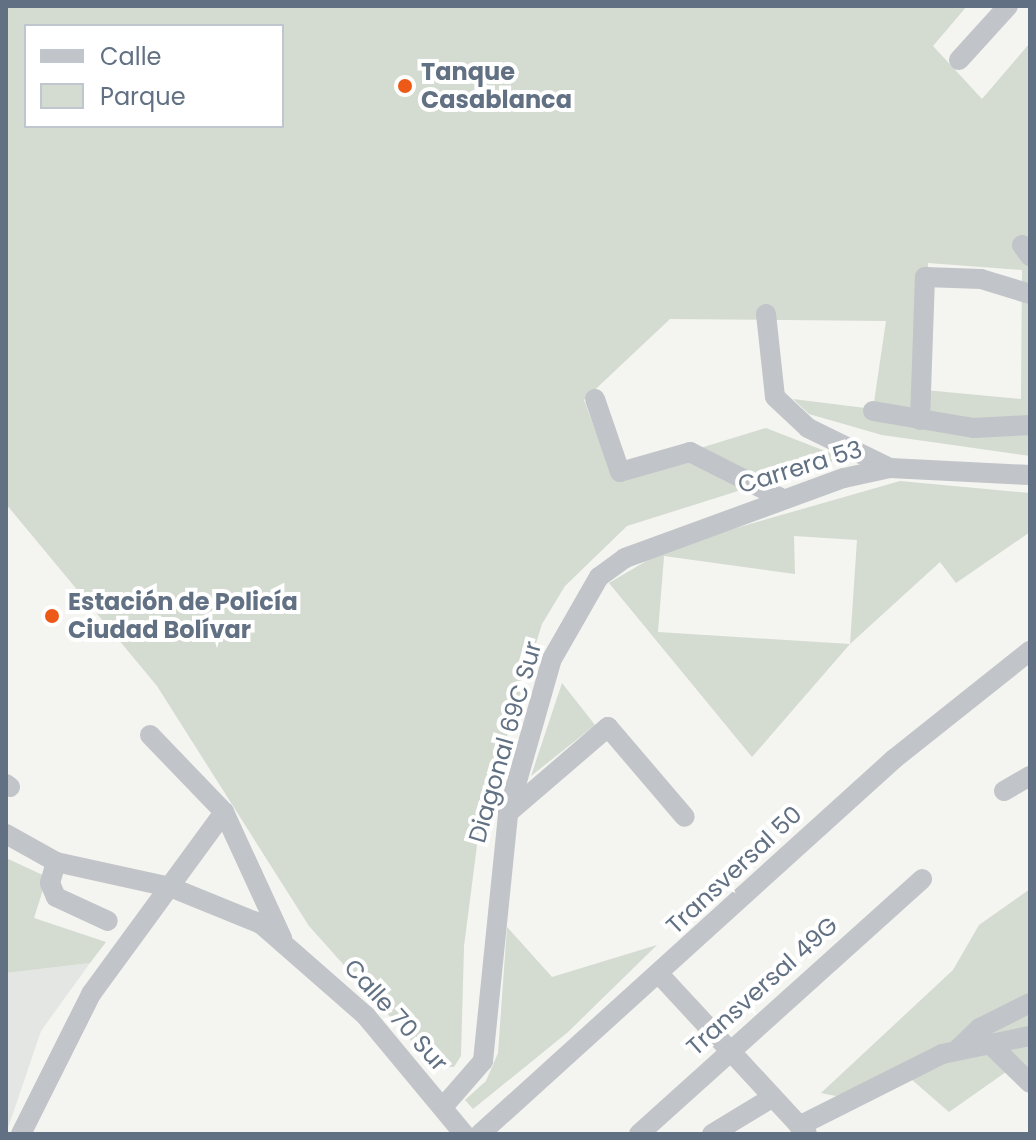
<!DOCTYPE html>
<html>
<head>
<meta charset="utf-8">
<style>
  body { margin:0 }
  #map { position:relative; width:1036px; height:1140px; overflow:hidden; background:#f4f4f0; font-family:Poppins,sans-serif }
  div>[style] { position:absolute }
  .built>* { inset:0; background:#e4e6e3 }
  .green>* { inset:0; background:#d4dbd0 }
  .minor>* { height:20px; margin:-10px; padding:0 10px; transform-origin:10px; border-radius:10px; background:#c1c4c8 }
  .dots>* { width:22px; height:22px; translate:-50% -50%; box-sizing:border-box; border:4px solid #fff; border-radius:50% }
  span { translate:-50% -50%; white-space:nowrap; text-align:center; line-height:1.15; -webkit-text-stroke:8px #fff; paint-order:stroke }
  .poi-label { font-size:24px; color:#617183; font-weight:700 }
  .left { translate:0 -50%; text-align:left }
  .street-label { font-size:24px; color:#617183 }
  .frame { position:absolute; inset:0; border:8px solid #617183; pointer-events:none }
  .legend { position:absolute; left:24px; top:24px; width:260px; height:104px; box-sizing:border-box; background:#fff; border:2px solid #c0c6cd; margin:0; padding:10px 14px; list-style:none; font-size:24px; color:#617183 }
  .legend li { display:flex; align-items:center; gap:16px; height:40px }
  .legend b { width:40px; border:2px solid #c0c6cd }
</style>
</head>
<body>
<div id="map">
  <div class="built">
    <div style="clip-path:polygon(90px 963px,41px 1031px,6px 1134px,6px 973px)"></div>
  </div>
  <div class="green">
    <div style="clip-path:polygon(evenodd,6px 6px,967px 6px,933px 46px,982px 99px,1030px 43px,1030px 456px,882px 435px,809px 414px,793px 399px,873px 409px,886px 321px,670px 319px,584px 400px,612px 475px,766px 428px,843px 458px,627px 526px,565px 586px,542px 624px,480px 822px,464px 946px,461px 1056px,454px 1067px,434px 1066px,309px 926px,157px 686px,6px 504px,6px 6px,26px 26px,282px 26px,282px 126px,26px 126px,26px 26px,6px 6px,928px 263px,1022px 270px,1021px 399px,925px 390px,928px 263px)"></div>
    <div style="clip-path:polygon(evenodd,900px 481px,1030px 493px,1030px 532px,956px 583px,940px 562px,850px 644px,752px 757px,609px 583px,670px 547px,900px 481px,794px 536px,857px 540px,850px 644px,658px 632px,664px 556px,795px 574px,794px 536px)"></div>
    <div style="clip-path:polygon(562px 683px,595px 725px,531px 776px)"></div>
    <div style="clip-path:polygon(6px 858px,47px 877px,34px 918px,106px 942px,90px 963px,6px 973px)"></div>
    <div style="clip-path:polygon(1030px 889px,1030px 1071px,1020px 1062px,949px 1112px,911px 1079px,836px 1096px,821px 1093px,953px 970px,979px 925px)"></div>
    <div style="clip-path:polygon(507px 927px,552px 977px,657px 945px,568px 1032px,473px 1109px,465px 1100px,486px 1081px,498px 1053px)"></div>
  </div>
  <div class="minor">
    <div style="left:959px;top:60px;width:73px;rotate:-47.8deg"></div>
    <div style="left:1022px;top:245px;width:14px;rotate:54deg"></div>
    <div style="left:766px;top:314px;width:83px;rotate:83.8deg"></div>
    <div style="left:775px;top:397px;width:45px;rotate:43.2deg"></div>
    <div style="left:808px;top:428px;width:91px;rotate:26deg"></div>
    <div style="left:595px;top:399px;width:77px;rotate:71.1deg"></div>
    <div style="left:620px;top:472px;width:73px;rotate:-15.9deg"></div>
    <div style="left:690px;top:452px;width:100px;rotate:26.8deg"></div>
    <div style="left:873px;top:411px;width:102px;rotate:9.6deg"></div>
    <div style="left:974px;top:428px;width:56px;rotate:-3.1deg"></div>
    <div style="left:920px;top:420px;width:143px;rotate:-88deg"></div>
    <div style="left:925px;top:277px;width:56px;rotate:2deg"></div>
    <div style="left:981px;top:279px;width:51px;rotate:17deg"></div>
    <div style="left:150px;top:735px;width:107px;rotate:46.1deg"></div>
    <div style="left:224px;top:812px;width:139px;rotate:65.3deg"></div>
    <div style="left:6px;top:784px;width:5px;rotate:37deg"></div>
    <div style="left:1004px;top:791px;width:30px;rotate:-30deg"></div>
    <div style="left:508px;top:813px;width:132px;rotate:-40.7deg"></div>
    <div style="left:608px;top:727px;width:118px;rotate:49.5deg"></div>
    <div style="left:6px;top:834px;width:57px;rotate:29.2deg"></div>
    <div style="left:56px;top:862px;width:117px;rotate:12.4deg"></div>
    <div style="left:170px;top:887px;width:98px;rotate:22.1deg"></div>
    <div style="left:261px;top:924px;width:140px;rotate:41.2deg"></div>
    <div style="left:366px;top:1016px;width:153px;rotate:50.3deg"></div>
    <div style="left:56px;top:862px;width:22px;rotate:106deg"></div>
    <div style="left:50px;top:883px;width:15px;rotate:67deg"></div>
    <div style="left:56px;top:897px;width:57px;rotate:24.8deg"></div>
    <div style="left:659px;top:974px;width:218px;rotate:47.2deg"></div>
    <div style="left:989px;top:1043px;width:57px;rotate:44.3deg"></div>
    <div style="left:957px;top:1050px;width:32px;rotate:-44deg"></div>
    <div style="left:980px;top:1028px;width:56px;rotate:-26.6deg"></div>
    <div style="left:443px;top:1107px;width:61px;rotate:-49deg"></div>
    <div style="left:483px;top:1061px;width:249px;rotate:-84.2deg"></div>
    <div style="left:508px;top:813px;width:160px;rotate:-74.1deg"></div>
    <div style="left:552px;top:659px;width:95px;rotate:-60.2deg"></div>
    <div style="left:599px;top:577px;width:32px;rotate:-36deg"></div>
    <div style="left:625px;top:558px;width:233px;rotate:-20.1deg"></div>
    <div style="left:844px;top:478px;width:47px;rotate:-12.3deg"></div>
    <div style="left:890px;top:468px;width:140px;rotate:2.9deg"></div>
    <div style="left:799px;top:1126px;width:160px;rotate:-26.7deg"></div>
    <div style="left:942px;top:1054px;width:90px;rotate:-11.6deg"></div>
    <div style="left:21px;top:1134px;width:157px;rotate:-63.4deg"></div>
    <div style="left:91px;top:994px;width:225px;rotate:-53.8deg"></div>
    <div style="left:480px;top:1134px;width:559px;rotate:-42.17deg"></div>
    <div style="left:894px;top:759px;width:174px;rotate:-38.5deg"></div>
    <div style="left:639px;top:1134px;width:381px;rotate:-42deg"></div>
    <div style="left:712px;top:1134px;width:71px;rotate:-31.2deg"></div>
  </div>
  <div class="dots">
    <div style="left:405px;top:86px;background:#ed5a17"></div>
    <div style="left:52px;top:616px;background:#ed5a17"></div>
  </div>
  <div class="poi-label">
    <span class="left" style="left:421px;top:86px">Tanque<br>Casablanca</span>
    <span class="left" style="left:68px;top:616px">Estación de Policía<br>Ciudad Bolívar</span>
  </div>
  <div class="street-label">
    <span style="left:800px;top:467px;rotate:-17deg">Carrera 53</span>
    <span style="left:505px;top:742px;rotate:-74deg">Diagonal 69C Sur</span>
    <span style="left:734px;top:870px;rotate:-43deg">Transversal 50</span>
    <span style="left:762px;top:986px;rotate:-42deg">Transversal 49G</span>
    <span style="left:396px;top:1015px;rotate:48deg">Calle 70 Sur</span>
  </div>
  <div class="frame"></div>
  <ul class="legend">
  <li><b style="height:10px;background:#c1c4c8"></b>Calle</li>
  <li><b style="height:22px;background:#d4dbd0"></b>Parque</li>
  </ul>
</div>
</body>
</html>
